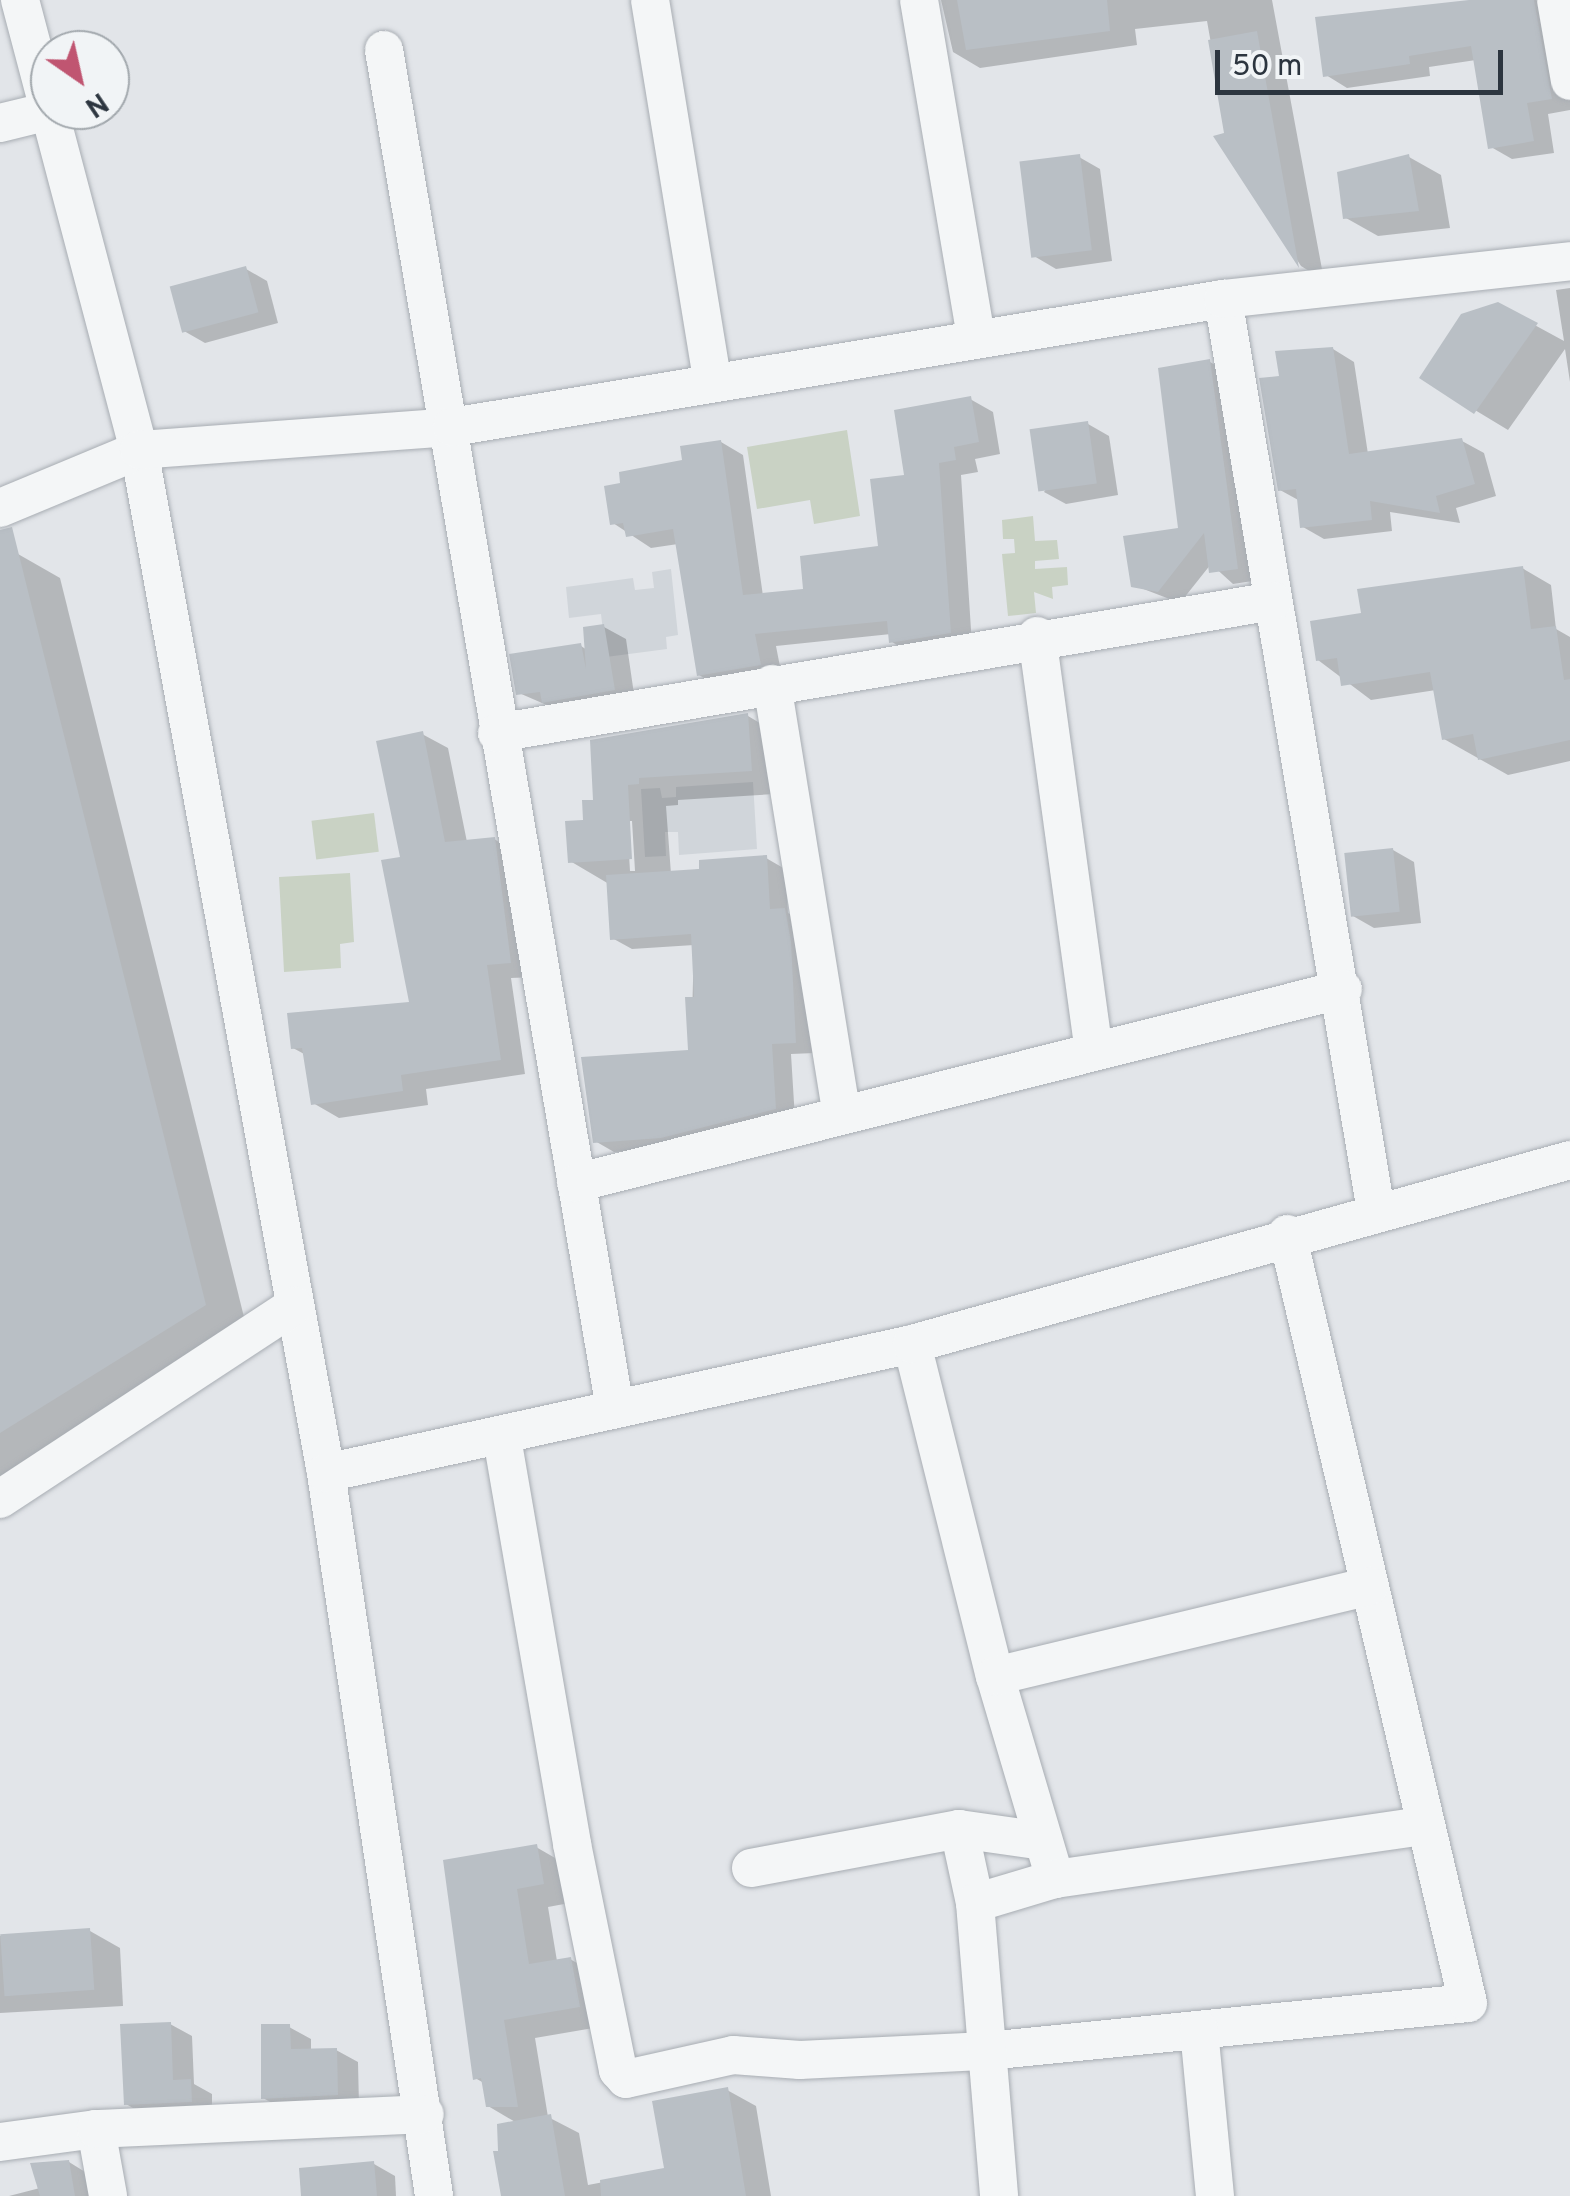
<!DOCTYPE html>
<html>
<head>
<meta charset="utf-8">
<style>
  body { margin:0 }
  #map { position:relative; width:1570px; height:2196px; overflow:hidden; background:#e2e5e9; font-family:Overpass,sans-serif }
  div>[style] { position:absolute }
  .built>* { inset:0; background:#d0d5da }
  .green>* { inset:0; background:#c9d2c4; transform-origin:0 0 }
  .shadow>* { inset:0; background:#0003 }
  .building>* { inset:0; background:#b9bfc5; transform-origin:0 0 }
  .roads { filter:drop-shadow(0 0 2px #a8adb3) drop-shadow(0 0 2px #a8adb3) }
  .minor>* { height:38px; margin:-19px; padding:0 19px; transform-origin:19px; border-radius:19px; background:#f4f6f7 }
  span { translate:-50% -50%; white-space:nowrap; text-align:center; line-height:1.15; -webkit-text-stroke:8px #f1f4f6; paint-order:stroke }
  .north { position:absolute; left:30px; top:30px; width:100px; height:100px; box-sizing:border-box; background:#f1f4f6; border:2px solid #a2a8ad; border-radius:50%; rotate:146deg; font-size:28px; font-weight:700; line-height:40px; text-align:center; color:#2c353f }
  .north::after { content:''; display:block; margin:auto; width:35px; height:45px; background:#c05571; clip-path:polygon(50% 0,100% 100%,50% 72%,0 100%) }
  .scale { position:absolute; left:1215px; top:50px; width:288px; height:45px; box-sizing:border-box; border:5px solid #2c353f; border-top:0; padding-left:12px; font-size:30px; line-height:35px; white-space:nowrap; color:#2c353f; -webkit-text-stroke:8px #f1f4f6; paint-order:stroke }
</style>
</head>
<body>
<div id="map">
  <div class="built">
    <div style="clip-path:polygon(671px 569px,678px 635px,666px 637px,667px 649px,606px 657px,601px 614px,569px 618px,566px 587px,633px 578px,635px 590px,654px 588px,652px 572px)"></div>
    <div style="clip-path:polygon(753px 782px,757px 849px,679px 855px,678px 832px,665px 832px,666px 856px,645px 857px,641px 789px,660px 788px,662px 798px,676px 797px,676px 787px)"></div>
  </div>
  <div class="green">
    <div style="clip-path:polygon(847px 430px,860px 516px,814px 524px,810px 500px,757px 509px,747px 447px)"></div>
    <div style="clip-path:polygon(1033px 516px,1035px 541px,1057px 540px,1059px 559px,1035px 561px,1035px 569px,1067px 567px,1068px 585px,1052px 587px,1053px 599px,1034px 592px,1036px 613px,1008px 616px,1002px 554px,1015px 553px,1014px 539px,1003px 539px,1002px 520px)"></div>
    <div style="left:374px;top:813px;width:39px;height:63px;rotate:83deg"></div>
    <div style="clip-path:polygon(350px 873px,354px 942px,340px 944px,341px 968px,284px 972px,279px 877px)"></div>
  </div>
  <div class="shadow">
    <div style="clip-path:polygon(941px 0,1272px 0,1324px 280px,1301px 266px,1217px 138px,1227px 134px,1207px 21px,1135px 29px,1137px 45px,980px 68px,953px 52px)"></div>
    <div style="clip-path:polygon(1478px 0,1546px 0,1570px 96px,1570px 110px,1548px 114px,1554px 153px,1512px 159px,1491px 147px,1476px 60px,1429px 67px,1430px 76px,1347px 88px,1326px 75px)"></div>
    <div style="clip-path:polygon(1079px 157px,1100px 169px,1112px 261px,1056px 269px,1034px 256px)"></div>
    <div style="clip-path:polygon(1409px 157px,1441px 175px,1450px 228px,1378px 236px,1346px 218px)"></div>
    <div style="clip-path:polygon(246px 269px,267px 281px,278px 323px,205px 343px,184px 331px)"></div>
    <div style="clip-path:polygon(1570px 288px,1570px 382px,1565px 349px,1508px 430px,1422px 378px,1498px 305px,1564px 341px,1556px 290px)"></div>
    <div style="clip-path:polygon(1333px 349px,1354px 362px,1368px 454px,1462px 441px,1484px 453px,1496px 496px,1456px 508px,1460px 523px,1390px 512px,1392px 531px,1324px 539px,1303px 527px,1300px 501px,1280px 490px,1281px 378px)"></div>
    <div style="clip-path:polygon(1210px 362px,1231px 374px,1259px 580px,1233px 584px,1211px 564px,1180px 603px,1133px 585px,1181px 530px)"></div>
    <div style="clip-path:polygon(970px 399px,993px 412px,1000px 454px,975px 459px,978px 472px,961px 475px,972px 645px,914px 655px,892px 642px,891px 634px,776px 646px,782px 677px,721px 688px,699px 675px,678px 544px,651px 548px,613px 523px,684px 462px,721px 442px,743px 455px,763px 596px,806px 591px,881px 548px,907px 477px)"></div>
    <div style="clip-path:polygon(1088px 424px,1109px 436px,1118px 495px,1066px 504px,1044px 492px)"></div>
    <div style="clip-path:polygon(18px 554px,60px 578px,247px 1329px,0 1483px,0 559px)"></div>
    <div style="clip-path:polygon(1522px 568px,1551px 585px,1556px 629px,1570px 637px,1570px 761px,1508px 775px,1444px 739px,1436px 690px,1371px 700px,1318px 660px,1364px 615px)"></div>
    <div style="clip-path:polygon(604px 627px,626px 639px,635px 701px,565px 713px,519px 693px,581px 646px,587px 650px)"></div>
    <div style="clip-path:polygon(evenodd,748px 716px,787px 739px,791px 793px,678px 800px,678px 805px,666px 806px,671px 874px,766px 858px,785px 869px,788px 913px,804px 922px,815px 1053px,791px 1054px,795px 1119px,682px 1148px,614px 1152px,595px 1141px,691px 1053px,694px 945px,632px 949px,612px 938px,609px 884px,570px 861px,596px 802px,748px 716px,627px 821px,632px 821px,635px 871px,630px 871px,627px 821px)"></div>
    <div style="clip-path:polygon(422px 734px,448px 748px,467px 842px,494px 839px,520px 854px,535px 977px,511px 978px,525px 1074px,426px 1089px,428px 1105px,339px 1118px,313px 1103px,306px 1055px,293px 1048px,412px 1004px,403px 859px)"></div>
    <div style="clip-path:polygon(1393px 850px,1414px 862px,1421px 923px,1374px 928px,1353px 916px)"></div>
    <div style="clip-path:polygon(536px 1847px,569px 1866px,575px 1902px,548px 1907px,557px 1961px,570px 1959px,603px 1978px,611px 2025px,535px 2038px,548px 2117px,579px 2133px,588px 2185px,667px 2170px,727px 2090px,756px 2106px,771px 2196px,501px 2196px,517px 2123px,488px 2106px,484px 2083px,475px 2078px,446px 1862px)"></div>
    <div style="clip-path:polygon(90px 1931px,120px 1948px,123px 2006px,0 2013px,0 1936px)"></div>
    <div style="clip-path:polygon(170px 2024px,192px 2036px,194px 2084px,212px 2094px,212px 2113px,147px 2116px,126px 2104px)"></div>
    <div style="clip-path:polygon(289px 2027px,311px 2039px,311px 2051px,336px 2050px,358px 2062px,359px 2106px,285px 2110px,263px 2098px)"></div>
    <div style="clip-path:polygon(69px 2162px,90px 2175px,94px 2196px,9px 2196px,40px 2188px)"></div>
    <div style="clip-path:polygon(374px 2164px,395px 2176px,396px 2196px,303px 2196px)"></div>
  </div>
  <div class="building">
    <div style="clip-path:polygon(957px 0,1107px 0,1110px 31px,966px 50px)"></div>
    <div style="clip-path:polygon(1469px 0,1534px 0,1552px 99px,1527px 103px,1534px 141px,1488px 149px,1471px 46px,1409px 56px,1410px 64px,1323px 77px,1315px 17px)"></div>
    <div style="clip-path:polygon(1257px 31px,1299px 268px,1213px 136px,1224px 133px,1208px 40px)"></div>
    <div style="left:1080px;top:154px;width:97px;height:61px;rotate:83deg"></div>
    <div style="clip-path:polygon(1409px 154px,1419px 211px,1343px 219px,1337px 172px)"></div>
    <div style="left:246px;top:266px;width:48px;height:79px;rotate:75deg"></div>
    <div style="clip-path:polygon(1498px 302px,1538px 323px,1474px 414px,1419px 378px,1461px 314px)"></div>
    <div style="clip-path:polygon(1333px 347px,1349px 454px,1462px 438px,1475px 484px,1436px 496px,1440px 513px,1370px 501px,1372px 520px,1300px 528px,1296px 489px,1278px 491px,1259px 378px,1279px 376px,1275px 351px)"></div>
    <div style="clip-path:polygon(1210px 359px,1238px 569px,1209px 573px,1204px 533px,1158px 592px,1131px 587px,1123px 536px,1178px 528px,1158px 368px)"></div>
    <div style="clip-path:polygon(971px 396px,979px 442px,954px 447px,956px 460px,939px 463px,951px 633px,889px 643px,887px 621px,755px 634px,761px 665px,697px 676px,673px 529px,626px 537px,623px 523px,610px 525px,604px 486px,620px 483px,619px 472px,682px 460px,680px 446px,721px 440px,743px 595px,803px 589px,800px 556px,878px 546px,870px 479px,904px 475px,894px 410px)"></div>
    <div style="left:1088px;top:421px;width:63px;height:59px;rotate:82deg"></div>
    <div style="clip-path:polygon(12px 527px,206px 1305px,0 1433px,0 530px)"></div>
    <div style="clip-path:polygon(1523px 566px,1531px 629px,1556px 626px,1564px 680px,1570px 679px,1570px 740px,1478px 760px,1473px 734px,1442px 740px,1430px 672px,1341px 686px,1337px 658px,1316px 661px,1310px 621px,1361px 613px,1357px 589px)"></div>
    <div style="clip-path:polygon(604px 624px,615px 690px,542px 703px,540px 692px,516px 695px,509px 654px,581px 643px,586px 669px,583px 627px)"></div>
    <div style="clip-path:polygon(748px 713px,752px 771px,639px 778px,639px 784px,628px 785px,632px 859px,568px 863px,565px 821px,583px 820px,582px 800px,593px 800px,590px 740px)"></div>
    <div style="clip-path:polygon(423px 731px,445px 842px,495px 837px,511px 963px,487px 965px,501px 1060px,401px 1075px,403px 1091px,311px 1105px,302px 1048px,291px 1049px,287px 1013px,409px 1002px,381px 860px,400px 857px,376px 741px)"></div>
    <div style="left:1393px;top:848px;width:64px;height:49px;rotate:84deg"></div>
    <div style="clip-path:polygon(767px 855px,770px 909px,785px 908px,791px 942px,796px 1043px,772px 1044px,776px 1109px,661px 1138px,593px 1143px,581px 1057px,688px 1050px,685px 997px,694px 997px,691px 934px,610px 940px,606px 875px,699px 869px,699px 860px)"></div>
    <div style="clip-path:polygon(537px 1844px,544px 1884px,517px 1889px,529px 1964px,571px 1957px,580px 2007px,504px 2020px,518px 2107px,486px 2107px,481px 2078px,473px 2080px,443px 1860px)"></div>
    <div style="left:90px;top:1928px;width:62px;height:90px;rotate:86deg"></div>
    <div style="clip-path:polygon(171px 2022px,173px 2080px,191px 2079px,192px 2102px,124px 2105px,120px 2024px)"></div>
    <div style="clip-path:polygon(261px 2024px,290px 2024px,291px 2049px,337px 2048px,338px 2095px,261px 2099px)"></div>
    <div style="clip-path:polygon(728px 2087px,746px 2196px,601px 2196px,600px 2180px,664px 2168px,652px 2101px)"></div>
    <div style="clip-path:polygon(551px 2114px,565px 2196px,501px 2196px,493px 2151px,498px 2151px,497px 2124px)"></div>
    <div style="clip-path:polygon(69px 2160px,75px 2196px,40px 2196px,30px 2163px)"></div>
    <div style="clip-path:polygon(374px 2161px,377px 2196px,301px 2196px,299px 2168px)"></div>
  </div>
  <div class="roads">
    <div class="minor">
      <div style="left:20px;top:0;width:465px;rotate:75.2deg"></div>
      <div style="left:139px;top:450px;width:1040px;rotate:79.64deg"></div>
      <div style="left:326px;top:1473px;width:731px;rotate:81.5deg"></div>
      <div style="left:650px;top:0;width:384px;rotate:80.7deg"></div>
      <div style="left:919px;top:0;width:343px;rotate:80.4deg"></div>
      <div style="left:1556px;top:0;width:82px;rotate:80.2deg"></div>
      <div style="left:384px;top:50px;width:1378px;rotate:80.35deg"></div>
      <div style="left:0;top:123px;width:46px;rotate:-13.7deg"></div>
      <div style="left:1223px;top:299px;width:925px;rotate:80.48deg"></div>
      <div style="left:0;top:508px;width:151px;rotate:-22.6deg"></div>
      <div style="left:139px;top:450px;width:314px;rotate:-4.2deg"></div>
      <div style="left:452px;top:427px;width:782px;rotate:-9.43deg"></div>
      <div style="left:1223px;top:299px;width:349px;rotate:-6.2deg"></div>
      <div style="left:1037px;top:636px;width:418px;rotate:82.2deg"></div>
      <div style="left:772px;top:684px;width:434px;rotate:80.8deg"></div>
      <div style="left:497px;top:733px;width:787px;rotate:-9.65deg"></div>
      <div style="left:576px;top:1183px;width:791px;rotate:-14.19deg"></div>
      <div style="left:912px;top:1344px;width:342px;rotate:76deg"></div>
      <div style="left:995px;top:1676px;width:212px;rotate:73.5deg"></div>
      <div style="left:502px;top:1438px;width:412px;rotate:80.2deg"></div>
      <div style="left:572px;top:1844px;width:231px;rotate:78.5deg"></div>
      <div style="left:618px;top:2070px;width:12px;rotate:48deg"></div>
      <div style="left:626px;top:2079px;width:110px;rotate:-12.6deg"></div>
      <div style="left:733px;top:2055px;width:67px;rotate:4.3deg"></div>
      <div style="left:800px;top:2060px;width:187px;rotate:-2.8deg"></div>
      <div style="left:987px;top:2051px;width:483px;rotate:-5.7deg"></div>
      <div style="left:1468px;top:2003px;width:790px;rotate:-103.24deg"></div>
      <div style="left:326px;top:1473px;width:600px;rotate:-12.41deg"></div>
      <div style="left:912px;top:1344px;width:683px;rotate:-15.62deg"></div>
      <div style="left:0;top:1499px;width:352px;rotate:-33.3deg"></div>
      <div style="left:995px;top:1676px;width:385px;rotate:-13.5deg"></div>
      <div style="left:959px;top:1829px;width:76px;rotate:77.8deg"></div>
      <div style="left:975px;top:1903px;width:294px;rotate:85.3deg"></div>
      <div style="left:751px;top:1868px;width:212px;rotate:-10.6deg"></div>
      <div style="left:959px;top:1829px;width:85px;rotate:8.1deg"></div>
      <div style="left:975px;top:1903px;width:84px;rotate:-16.7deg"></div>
      <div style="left:1055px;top:1879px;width:374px;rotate:-8.2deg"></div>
      <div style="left:1199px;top:2030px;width:167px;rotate:84.5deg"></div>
      <div style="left:96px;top:2129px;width:68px;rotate:79.8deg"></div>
      <div style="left:0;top:2142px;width:97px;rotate:-7.7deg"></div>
      <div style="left:96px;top:2129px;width:329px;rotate:-2.6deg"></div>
    </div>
  </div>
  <div class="north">N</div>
  <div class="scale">50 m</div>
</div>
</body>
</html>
